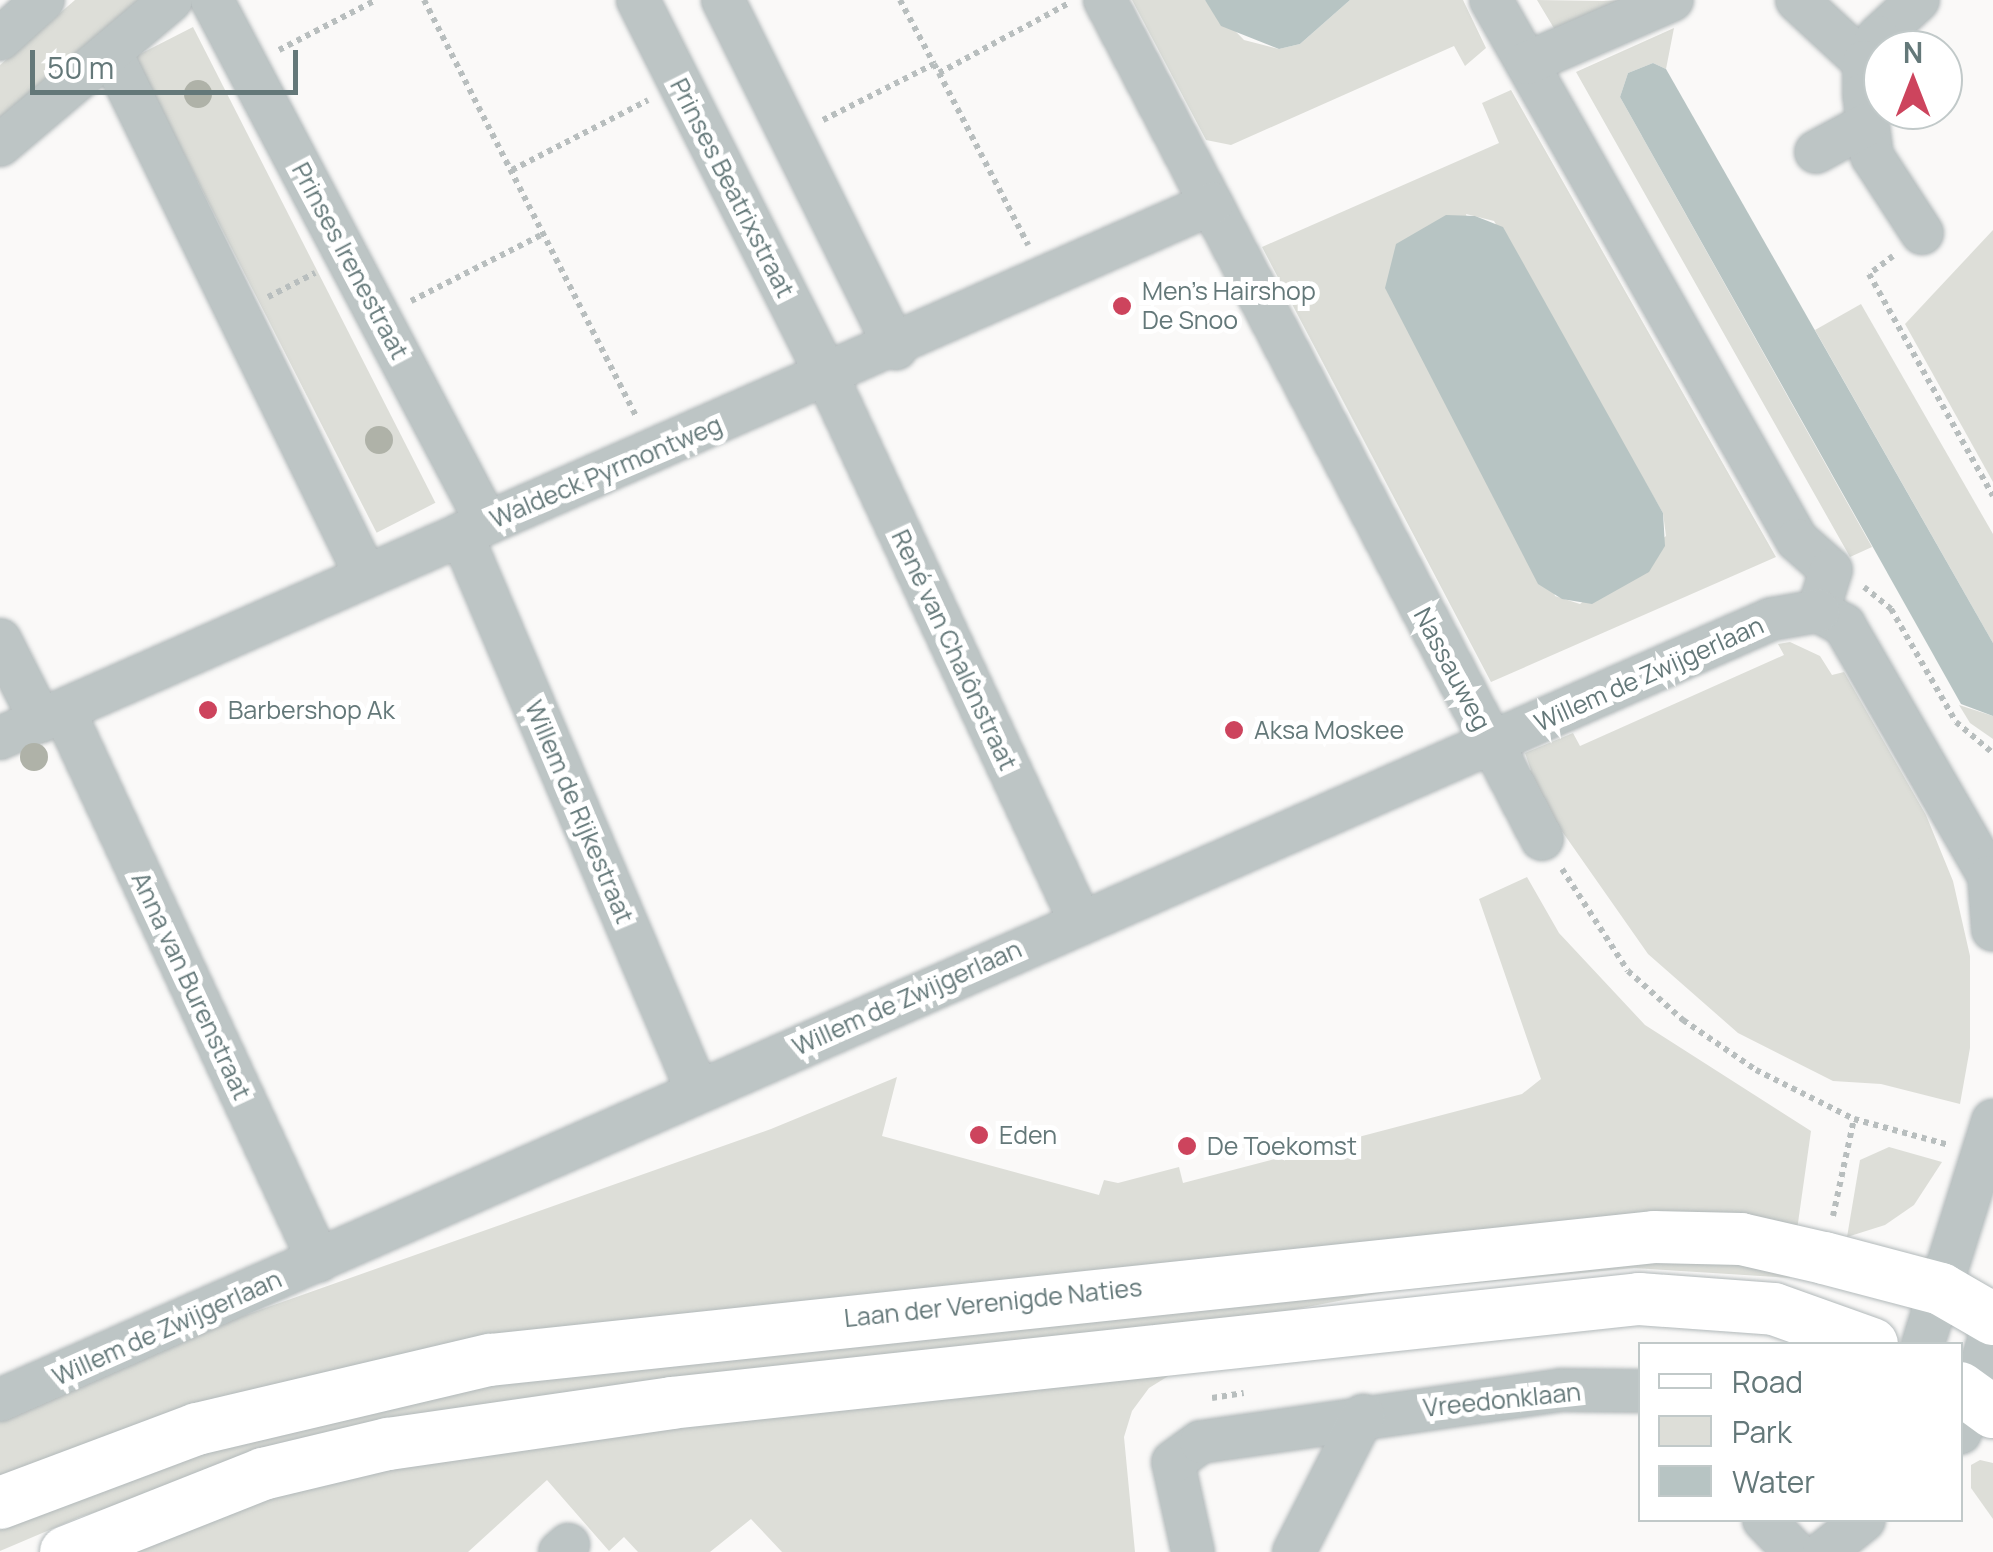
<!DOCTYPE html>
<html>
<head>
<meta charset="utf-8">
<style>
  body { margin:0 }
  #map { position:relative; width:1993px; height:1552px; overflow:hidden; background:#faf9f8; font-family:Manrope,sans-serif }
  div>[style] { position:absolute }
  .green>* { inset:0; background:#ddded8; transform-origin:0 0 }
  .water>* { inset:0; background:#b7c4c3 }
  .path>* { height:6px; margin-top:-3px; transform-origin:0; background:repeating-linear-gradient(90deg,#b8bebe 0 5px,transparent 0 10px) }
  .roads { filter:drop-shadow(0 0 2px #b2b9ba) drop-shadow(0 0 2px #b2b9ba) }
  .minor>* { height:42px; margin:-21px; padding:0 21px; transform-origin:21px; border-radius:21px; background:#bdc5c5 }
  .major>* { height:52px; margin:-26px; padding:0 26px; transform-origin:26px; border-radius:26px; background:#fff }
  .trees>* { width:28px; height:28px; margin:-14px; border-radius:50%; background:#afb2a8 }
  .dots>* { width:28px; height:28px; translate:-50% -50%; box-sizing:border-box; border:5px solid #fff; border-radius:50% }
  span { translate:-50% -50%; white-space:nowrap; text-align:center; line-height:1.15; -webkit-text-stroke:10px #fff; paint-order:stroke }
  .street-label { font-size:25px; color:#647879 }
  .poi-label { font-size:25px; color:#647879 }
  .left { translate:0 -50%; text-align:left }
  .legend { position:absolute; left:1638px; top:1342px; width:325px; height:180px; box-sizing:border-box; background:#fff; border:2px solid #c1c9c9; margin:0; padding:12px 18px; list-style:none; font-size:30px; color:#647879 }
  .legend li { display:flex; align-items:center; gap:20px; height:50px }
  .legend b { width:50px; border:2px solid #c1c9c9 }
  .north { position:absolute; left:1863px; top:30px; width:100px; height:100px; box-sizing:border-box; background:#fff; border:2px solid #c1c9c9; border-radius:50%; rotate:0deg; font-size:28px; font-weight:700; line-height:40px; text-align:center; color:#647879 }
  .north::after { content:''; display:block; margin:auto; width:35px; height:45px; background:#cd445d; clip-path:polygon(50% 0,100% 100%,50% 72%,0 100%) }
  .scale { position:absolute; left:30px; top:50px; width:268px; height:45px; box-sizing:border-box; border:5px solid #647879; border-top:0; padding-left:12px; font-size:30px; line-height:35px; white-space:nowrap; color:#647879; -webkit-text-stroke:8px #fff; paint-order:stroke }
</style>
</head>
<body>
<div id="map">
  <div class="green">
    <div style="clip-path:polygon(75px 0,144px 0,0 128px,0 65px)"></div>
    <div style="clip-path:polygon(1132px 0,1205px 0,1244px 40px,1279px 49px,1300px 44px,1350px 0,1463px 0,1486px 48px,1465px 66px,1454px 46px,1231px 145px,1206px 140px)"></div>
    <div style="clip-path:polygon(1537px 0,1603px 1px,1626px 0,1555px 30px)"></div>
    <div style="left:193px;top:27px;width:534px;height:66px;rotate:63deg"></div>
    <div style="clip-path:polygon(1674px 28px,1666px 69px,1653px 63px,1628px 73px,1620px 97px,1872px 547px,1850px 557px,1576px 72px)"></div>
    <div style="clip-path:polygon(evenodd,1511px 90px,1776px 557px,1491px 682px,1262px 247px,1499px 143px,1482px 103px,1511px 90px,1466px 214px,1494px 221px,1663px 513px,1666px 536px,1580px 604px,1555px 596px,1466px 214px)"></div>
    <div style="clip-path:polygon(1993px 230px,1993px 482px,1905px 324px)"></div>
    <div style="clip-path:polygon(1861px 304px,1993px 534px,1993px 643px,1815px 330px)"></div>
    <div style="clip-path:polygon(1790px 642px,1820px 656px,1832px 675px,1844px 672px,1926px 815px,1953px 881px,1970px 956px,1970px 1048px,1960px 1104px,1881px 1084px,1833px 1081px,1738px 1033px,1648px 954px,1524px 777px,1531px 770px,1525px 753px,1573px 733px,1580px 746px,1784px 655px,1778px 644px)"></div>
    <div style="clip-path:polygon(1959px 705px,1993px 716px,1993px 739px,1970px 723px)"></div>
    <div style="clip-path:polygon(1527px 877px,1559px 933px,1645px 1025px,1811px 1131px,1797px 1230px,833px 1305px,0 1484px,0 1416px,141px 1352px,771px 1129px,897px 1077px,882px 1136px,1099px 1195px,1104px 1180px,1118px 1183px,1179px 1167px,1183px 1183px,1522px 1094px,1541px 1079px,1479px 899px)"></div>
    <div style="clip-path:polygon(1889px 1147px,1942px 1162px,1914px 1205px,1885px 1225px,1847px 1237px,1860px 1160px)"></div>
    <div style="clip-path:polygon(1644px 1252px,1790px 1266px,1790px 1278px,1634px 1268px,1391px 1291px,1197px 1328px,241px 1466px,80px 1517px,0 1551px,0 1521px,121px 1471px,446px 1385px)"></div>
    <div style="clip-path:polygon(1178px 1370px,1149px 1388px,1132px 1411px,1124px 1437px,1135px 1552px,782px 1552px,751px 1519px,710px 1552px,638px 1552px,624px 1537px,609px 1551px,547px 1480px,468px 1552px,107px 1552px,306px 1485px,531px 1445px)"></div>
    <div style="clip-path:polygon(1980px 1460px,1993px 1463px,1993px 1519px,1971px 1488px,1971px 1465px)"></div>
  </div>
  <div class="water">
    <div style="clip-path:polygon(1205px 0,1350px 0,1300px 44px,1279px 49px,1221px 26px)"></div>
    <div style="clip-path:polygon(1653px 63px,1666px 69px,1993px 643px,1993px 716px,1961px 704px,1620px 97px,1628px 73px)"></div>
    <div style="clip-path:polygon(1446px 215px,1475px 216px,1503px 227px,1663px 513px,1665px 546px,1649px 572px,1592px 604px,1562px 599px,1538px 584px,1385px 288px,1396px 244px)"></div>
  </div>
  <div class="path">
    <div style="left:424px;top:0;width:469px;rotate:63deg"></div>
    <div style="left:900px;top:0;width:72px;rotate:62deg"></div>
    <div style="left:279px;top:50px;width:109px;rotate:-27.3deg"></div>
    <div style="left:939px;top:73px;width:194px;rotate:62.6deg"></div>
    <div style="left:823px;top:120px;width:124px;rotate:-26.8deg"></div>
    <div style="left:934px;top:64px;width:10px;rotate:61deg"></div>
    <div style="left:939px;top:73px;width:148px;rotate:-28.3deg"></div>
    <div style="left:512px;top:170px;width:153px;rotate:-27.2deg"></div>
    <div style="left:1893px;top:256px;width:30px;rotate:143deg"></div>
    <div style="left:1869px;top:274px;width:254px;rotate:60.8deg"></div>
    <div style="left:268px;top:297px;width:53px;rotate:-27.1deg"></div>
    <div style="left:411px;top:301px;width:148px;rotate:-26.9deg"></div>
    <div style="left:1864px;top:587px;width:35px;rotate:39deg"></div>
    <div style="left:1891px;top:609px;width:130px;rotate:60.1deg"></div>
    <div style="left:1956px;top:722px;width:48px;rotate:40deg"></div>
    <div style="left:1562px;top:869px;width:121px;rotate:57.1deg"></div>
    <div style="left:1628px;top:971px;width:74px;rotate:41.7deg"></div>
    <div style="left:1683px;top:1020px;width:88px;rotate:34.4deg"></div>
    <div style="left:1756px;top:1070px;width:110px;rotate:26.6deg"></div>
    <div style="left:1854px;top:1119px;width:98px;rotate:15.3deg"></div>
    <div style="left:1833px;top:1216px;width:99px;rotate:-77.8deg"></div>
    <div style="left:1212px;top:1398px;width:32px;rotate:-9deg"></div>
  </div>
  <div class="roads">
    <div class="minor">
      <div style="left:212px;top:0;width:591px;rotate:62.26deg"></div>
      <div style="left:638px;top:0;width:421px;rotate:63.3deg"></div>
      <div style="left:827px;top:376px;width:603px;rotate:65.09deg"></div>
      <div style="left:723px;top:0;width:389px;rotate:63.6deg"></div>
      <div style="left:1105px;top:0;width:946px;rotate:62.49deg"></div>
      <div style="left:1491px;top:0;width:621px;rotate:60.46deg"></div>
      <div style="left:1797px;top:540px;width:45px;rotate:41.4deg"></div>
      <div style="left:1831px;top:570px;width:43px;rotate:107.6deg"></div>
      <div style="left:1797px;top:0;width:91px;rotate:42.8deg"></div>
      <div style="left:1918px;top:0;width:54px;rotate:137.2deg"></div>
      <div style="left:1878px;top:37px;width:29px;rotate:119deg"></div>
      <div style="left:1864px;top:62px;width:32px;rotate:90deg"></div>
      <div style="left:1864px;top:94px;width:63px;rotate:82.6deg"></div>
      <div style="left:1872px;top:156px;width:92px;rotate:57deg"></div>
      <div style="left:0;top:39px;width:58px;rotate:-42.2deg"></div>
      <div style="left:112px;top:55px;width:577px;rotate:64.01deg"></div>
      <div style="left:1527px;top:63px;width:158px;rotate:-23.5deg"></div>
      <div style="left:0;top:145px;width:224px;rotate:-40.3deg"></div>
      <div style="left:1816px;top:152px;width:57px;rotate:-28.4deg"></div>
      <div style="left:461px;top:534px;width:604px;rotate:67deg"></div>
      <div style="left:1818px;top:611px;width:30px;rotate:28deg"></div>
      <div style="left:1844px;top:625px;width:298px;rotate:60deg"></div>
      <div style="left:0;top:640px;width:91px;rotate:63.2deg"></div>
      <div style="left:64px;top:711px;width:606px;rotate:65.13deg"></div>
      <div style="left:0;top:738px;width:1324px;rotate:-23.8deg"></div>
      <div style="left:1989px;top:877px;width:53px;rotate:85.7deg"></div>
      <div style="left:1923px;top:1344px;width:234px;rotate:-72.6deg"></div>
      <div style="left:0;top:1400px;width:1936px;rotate:-23.79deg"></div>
      <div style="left:1772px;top:619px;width:47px;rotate:-9.9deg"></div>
      <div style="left:1960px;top:1433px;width:111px;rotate:-72.7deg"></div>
      <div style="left:1764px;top:1520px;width:45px;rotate:45.9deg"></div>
      <div style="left:560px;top:1552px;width:11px;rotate:-41deg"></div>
      <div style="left:1193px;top:1552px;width:92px;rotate:-102.5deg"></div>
      <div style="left:1173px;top:1462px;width:34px;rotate:-36deg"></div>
      <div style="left:1201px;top:1442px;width:363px;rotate:-8.2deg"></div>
      <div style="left:1560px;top:1390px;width:80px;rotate:0.7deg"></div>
      <div style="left:1294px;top:1552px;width:153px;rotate:-63.1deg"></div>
      <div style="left:1824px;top:1552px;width:51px;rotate:-38.7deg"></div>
    </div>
    <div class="major">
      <div style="left:1960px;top:1388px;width:41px;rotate:36deg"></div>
      <div style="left:0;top:1503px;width:210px;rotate:-20.6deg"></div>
      <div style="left:197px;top:1429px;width:301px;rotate:-13.3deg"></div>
      <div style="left:490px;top:1360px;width:1170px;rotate:-6.03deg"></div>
      <div style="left:1654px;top:1237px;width:87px;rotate:1.3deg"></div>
      <div style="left:1741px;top:1239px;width:85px;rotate:12.9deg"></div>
      <div style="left:1824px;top:1258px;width:121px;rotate:14.8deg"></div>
      <div style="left:1941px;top:1289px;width:60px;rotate:30deg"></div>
      <div style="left:66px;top:1552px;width:212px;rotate:-21.6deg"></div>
      <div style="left:263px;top:1474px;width:129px;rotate:-13.5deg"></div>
      <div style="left:388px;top:1444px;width:286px;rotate:-8.2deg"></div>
      <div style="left:671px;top:1403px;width:974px;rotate:-6.13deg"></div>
      <div style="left:1639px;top:1299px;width:135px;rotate:4.2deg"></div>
      <div style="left:1774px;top:1309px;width:104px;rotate:19.7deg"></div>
    </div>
  </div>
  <div class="trees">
    <div style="left:198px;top:94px"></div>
    <div style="left:379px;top:440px"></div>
    <div style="left:34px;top:757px"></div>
  </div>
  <div class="dots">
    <div style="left:1122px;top:306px;background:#cd445d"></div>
    <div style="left:208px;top:710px;background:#cd445d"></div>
    <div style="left:1234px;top:730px;background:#cd445d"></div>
    <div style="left:979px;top:1135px;background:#cd445d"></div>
    <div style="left:1187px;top:1146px;background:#cd445d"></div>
  </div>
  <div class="street-label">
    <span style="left:732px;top:188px;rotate:63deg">Prinses Beatrixstraat</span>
    <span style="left:350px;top:261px;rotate:62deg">Prinses Irenestraat</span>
    <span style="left:606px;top:472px;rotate:-23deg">Waldeck Pyrmontweg</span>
    <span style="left:954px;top:650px;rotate:65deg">René van Chalônstraat</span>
    <span style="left:1452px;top:669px;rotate:62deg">Nassauweg</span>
    <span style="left:1649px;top:674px;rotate:-24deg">Willem de Zwijgerlaan</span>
    <span style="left:579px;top:812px;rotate:67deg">Willem de Rijkestraat</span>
    <span style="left:191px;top:986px;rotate:65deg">Anna van Burenstraat</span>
    <span style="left:907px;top:998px;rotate:-24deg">Willem de Zwijgerlaan</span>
    <span style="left:993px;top:1303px;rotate:-6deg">Laan der Verenigde Naties</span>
    <span style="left:167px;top:1328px;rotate:-24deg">Willem de Zwijgerlaan</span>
    <span style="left:1502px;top:1400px;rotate:-6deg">Vreedonklaan</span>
  </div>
  <div class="poi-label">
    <span class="left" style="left:1142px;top:306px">Men's Hairshop<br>De Snoo</span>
    <span class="left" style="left:228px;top:710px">Barbershop Ak</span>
    <span class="left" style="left:1254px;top:730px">Aksa Moskee</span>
    <span class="left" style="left:999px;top:1135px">Eden</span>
    <span class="left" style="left:1207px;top:1146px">De Toekomst</span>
  </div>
  <ul class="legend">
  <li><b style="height:12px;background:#fff"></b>Road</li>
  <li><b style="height:28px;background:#ddded8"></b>Park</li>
  <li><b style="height:28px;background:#b7c4c3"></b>Water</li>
  </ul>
  <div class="north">N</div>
  <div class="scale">50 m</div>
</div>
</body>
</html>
